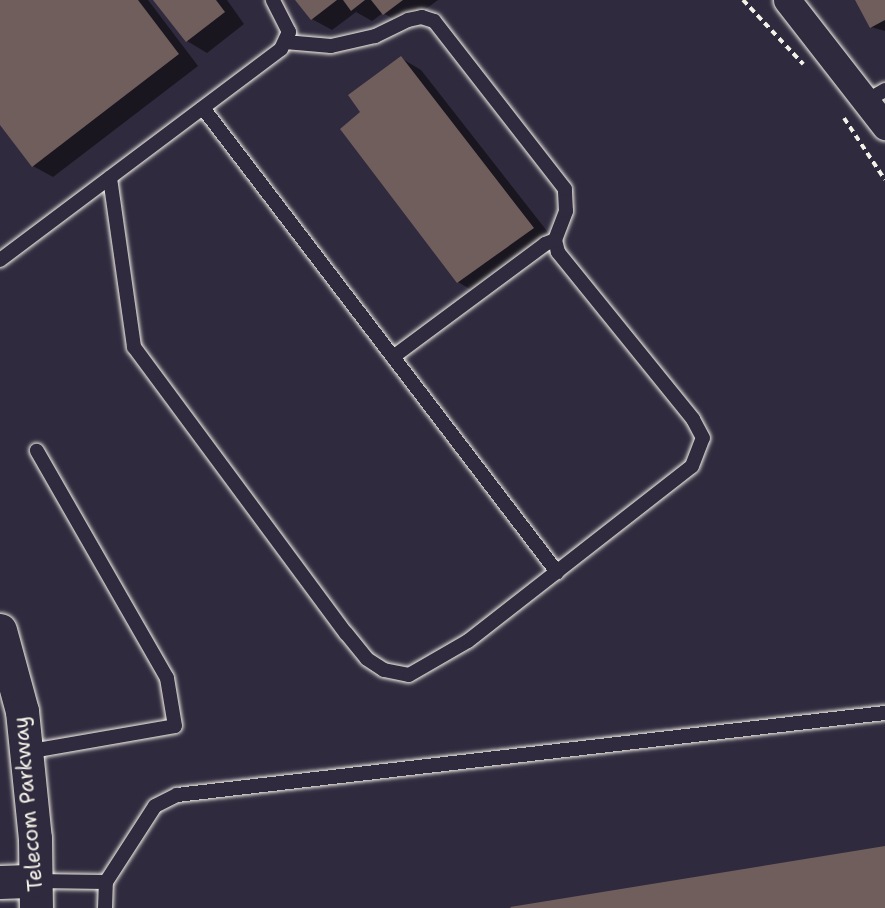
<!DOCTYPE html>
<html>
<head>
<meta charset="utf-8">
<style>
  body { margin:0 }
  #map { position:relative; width:885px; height:908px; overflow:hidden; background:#2f2a3d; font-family:"Shantell Sans",sans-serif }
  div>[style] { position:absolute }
  .shadow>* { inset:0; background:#0007 }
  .building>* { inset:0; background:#6f5e5c }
  .path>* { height:4px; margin-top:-2px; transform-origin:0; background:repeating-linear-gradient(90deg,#f4f1e8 0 6px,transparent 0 10.5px) }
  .roads { filter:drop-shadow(0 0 2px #f4f1e8) drop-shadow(0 0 2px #f4f1e8) }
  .lane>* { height:14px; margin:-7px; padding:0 7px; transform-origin:7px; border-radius:7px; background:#2f2a3d }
  .street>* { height:27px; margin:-13.5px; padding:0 13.5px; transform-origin:13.5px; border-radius:13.5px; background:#2f2a3d }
  .secondary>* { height:33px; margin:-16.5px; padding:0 16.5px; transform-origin:16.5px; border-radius:16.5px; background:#2f2a3d }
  span { translate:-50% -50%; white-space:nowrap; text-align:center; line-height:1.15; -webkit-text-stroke:4.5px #2f2a3d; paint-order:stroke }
  .street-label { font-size:21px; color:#f4f1e8 }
</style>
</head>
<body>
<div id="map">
  <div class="shadow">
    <div style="clip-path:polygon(0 0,148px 0,198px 66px,53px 177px,33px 166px,0 123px)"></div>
    <div style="clip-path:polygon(155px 0,227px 0,244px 24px,207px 53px,187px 41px)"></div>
    <div style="clip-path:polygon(297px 0,438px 0,404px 25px,383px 13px,372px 21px,356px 12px,332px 30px,312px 19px)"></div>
    <div style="clip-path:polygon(856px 0,885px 0,885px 31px,871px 27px)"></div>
    <div style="clip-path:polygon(401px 58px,421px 70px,554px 240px,478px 294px,458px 282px,342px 129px,362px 113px)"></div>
  </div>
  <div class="building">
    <div style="clip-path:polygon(0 0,138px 0,179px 54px,32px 167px,0 125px)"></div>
    <div style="clip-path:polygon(153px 0,216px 0,225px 12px,186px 42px)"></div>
    <div style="clip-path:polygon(295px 0,337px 0,311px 20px)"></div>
    <div style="clip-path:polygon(343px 0,365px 0,351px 11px)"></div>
    <div style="clip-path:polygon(371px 0,403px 0,383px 15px)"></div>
    <div style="clip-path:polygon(855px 0,885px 0,885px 20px,870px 28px)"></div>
    <div style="clip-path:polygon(401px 56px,534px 228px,457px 283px,340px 129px,360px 112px,348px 95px)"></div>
    <div style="clip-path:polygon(885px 846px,885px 908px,511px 908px,510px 907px)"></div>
  </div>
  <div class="path">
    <div style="left:743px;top:0;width:88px;rotate:46.8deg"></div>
    <div style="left:844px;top:118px;width:74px;rotate:56.5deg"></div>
  </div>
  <div class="roads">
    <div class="lane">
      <div style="left:866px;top:101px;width:22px;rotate:-30deg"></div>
      <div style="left:203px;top:108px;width:584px;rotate:52.66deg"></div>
      <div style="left:110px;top:178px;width:171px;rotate:81.9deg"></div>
      <div style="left:134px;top:347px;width:356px;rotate:53.5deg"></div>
      <div style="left:346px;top:633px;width:33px;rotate:51deg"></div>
      <div style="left:367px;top:659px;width:20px;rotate:33deg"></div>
      <div style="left:384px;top:670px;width:25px;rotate:11deg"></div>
      <div style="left:409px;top:675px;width:68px;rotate:-30deg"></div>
      <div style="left:468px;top:641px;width:284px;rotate:-38deg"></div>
      <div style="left:692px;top:466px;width:30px;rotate:-69deg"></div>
      <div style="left:703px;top:438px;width:21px;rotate:-118deg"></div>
      <div style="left:693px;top:419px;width:215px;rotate:-129deg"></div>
      <div style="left:558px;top:252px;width:12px;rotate:-104deg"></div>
      <div style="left:555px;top:240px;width:31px;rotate:-69deg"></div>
      <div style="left:566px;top:211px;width:22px;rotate:-93deg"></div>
      <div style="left:565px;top:189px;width:213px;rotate:-127.9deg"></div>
      <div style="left:434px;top:21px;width:13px;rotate:-162deg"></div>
      <div style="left:422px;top:17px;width:14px;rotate:168deg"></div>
      <div style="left:408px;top:20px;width:37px;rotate:154deg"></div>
      <div style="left:375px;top:36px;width:45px;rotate:167.2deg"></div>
      <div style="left:331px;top:46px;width:46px;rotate:-175deg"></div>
      <div style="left:0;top:260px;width:351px;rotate:-36.9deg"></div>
      <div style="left:281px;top:49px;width:19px;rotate:-65deg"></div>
      <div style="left:289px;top:32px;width:36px;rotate:-117deg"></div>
      <div style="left:393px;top:357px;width:189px;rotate:-36.6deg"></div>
      <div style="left:545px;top:244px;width:11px;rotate:-22deg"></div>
      <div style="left:26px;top:752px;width:151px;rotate:-9.9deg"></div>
      <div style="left:175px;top:726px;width:49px;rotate:-99.5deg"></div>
      <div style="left:167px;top:678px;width:262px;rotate:-119.8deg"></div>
      <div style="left:36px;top:881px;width:70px;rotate:0.8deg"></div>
      <div style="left:106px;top:882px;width:90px;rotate:-57.2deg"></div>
      <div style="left:155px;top:806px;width:25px;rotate:-27deg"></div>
      <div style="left:177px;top:795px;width:713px;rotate:-6.61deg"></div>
      <div style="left:105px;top:908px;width:26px;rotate:-88deg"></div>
    </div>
    <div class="street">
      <div style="left:787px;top:0;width:160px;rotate:52.1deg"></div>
    </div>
    <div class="secondary">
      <div style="left:0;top:630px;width:84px;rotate:74.8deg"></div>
      <div style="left:22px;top:711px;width:128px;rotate:84.2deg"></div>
      <div style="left:35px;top:838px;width:70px;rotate:89.2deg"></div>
      <div style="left:0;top:882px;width:35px;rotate:-2deg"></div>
    </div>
  </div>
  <div class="street-label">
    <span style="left:28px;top:804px;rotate:-95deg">Telecom Parkway</span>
  </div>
</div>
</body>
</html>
